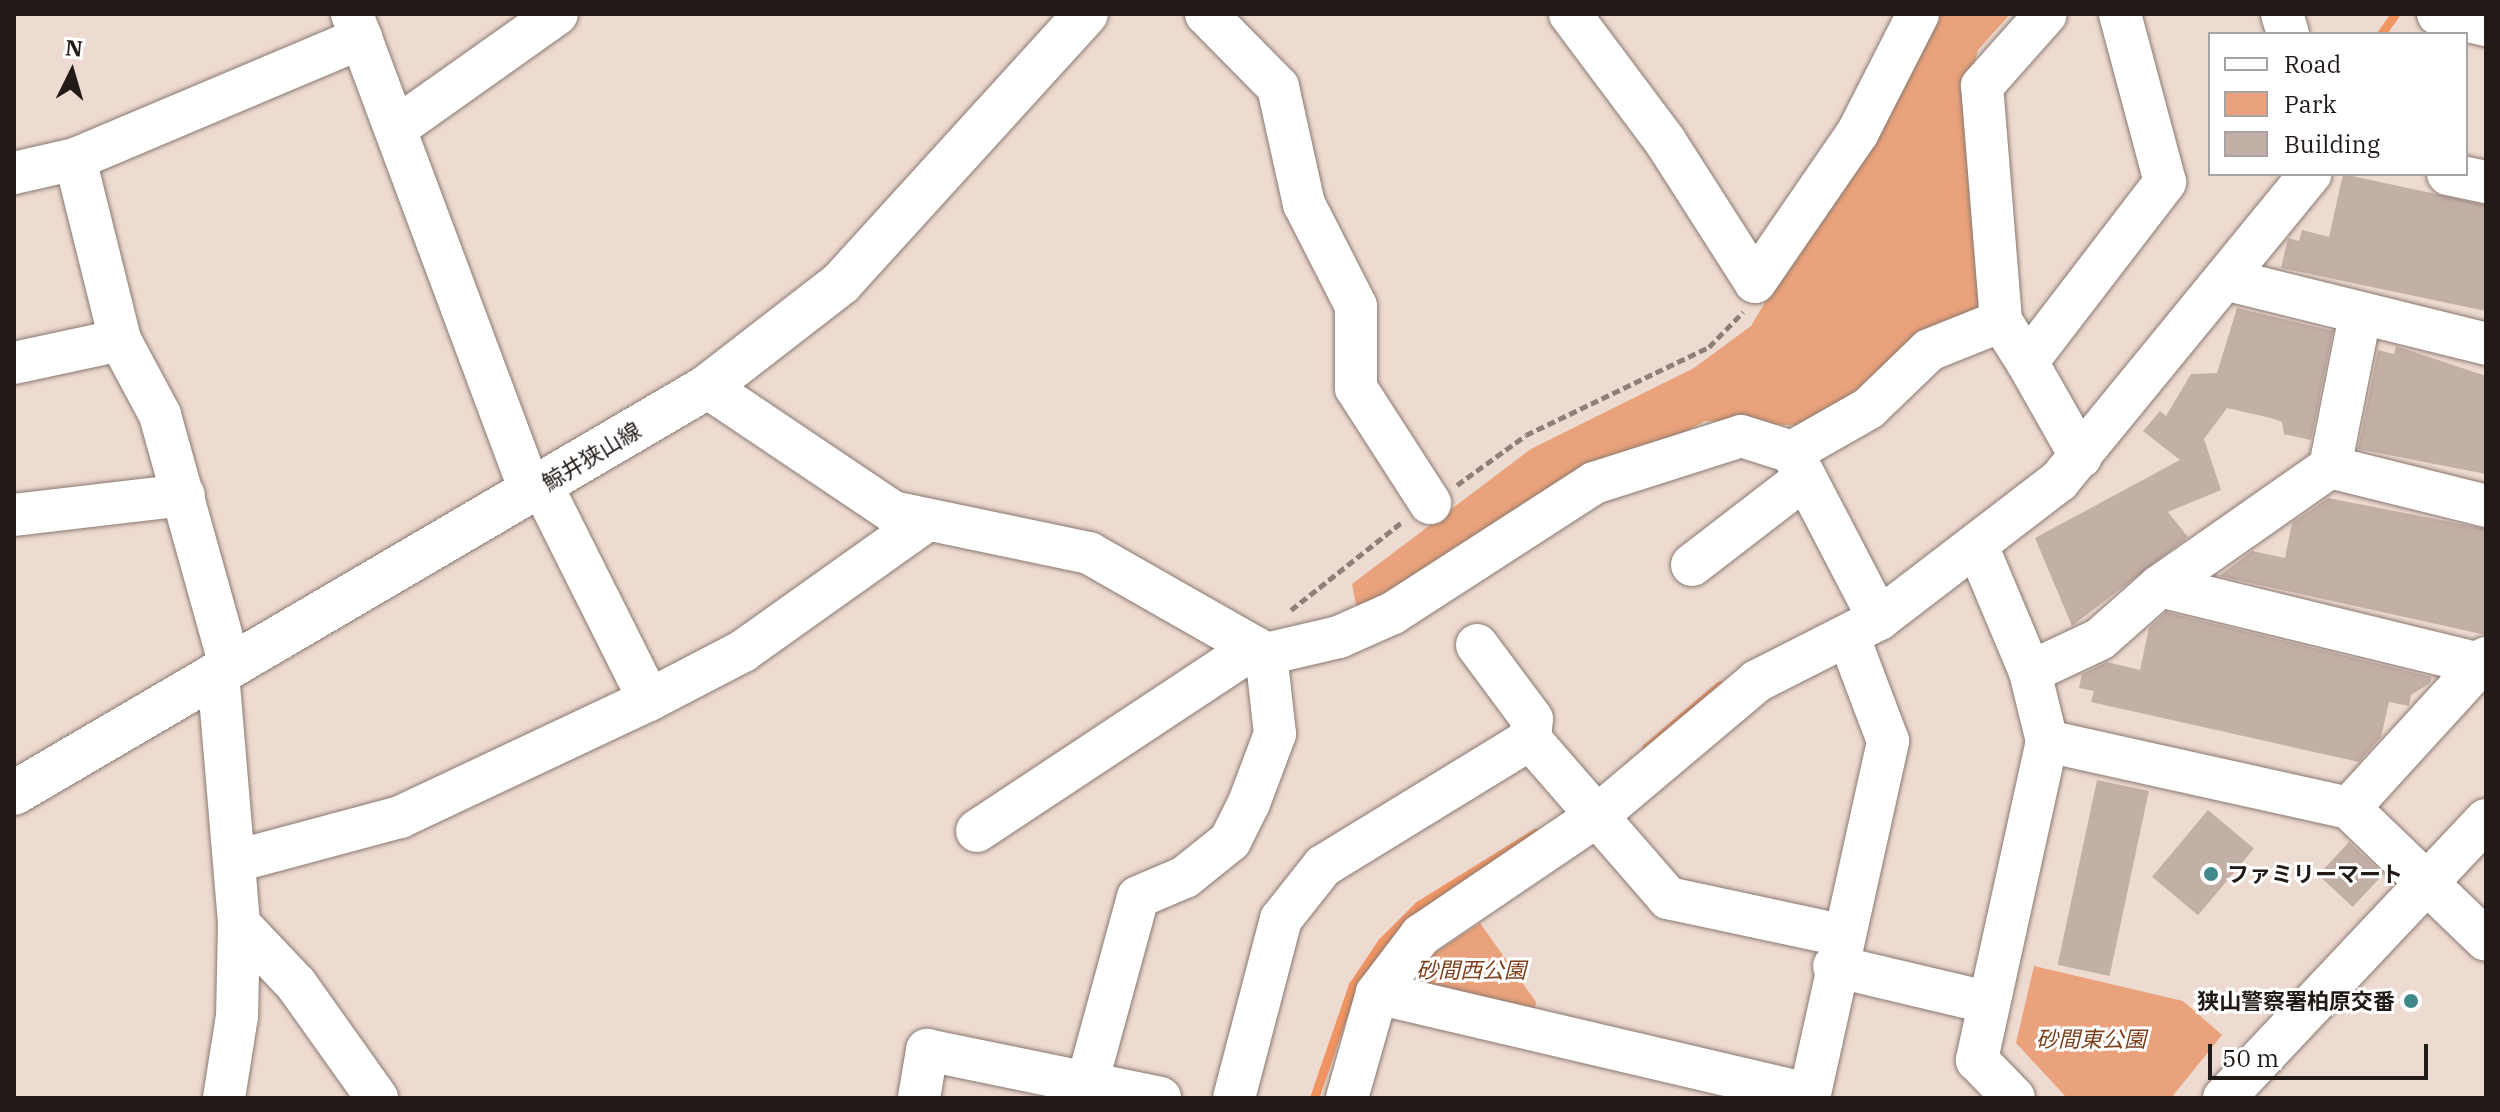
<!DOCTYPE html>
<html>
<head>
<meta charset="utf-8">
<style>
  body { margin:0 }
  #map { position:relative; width:2500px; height:1112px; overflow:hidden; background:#eddad0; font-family:"IBM Plex Serif","Noto Sans JP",serif }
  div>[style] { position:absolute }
  .green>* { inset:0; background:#e9a27b }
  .stream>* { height:9px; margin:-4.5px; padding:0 4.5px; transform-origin:4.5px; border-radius:4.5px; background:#f09562 }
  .building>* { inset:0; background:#c2afa6; transform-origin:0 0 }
  .path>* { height:5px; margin-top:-2.5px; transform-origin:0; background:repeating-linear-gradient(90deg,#8d8079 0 8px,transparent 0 12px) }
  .roads { filter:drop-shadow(0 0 2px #8a7970) drop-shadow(0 0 2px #8a7970) }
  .minor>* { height:42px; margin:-21px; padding:0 21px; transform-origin:21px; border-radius:21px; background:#fff }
  .major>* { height:44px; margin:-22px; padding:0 22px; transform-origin:22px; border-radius:22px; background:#fff }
  .dots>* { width:22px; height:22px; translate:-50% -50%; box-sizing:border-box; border:4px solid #fff; border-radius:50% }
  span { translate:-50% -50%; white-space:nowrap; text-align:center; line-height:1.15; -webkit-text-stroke:6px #fff; paint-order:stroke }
  .street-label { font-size:22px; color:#211a17 }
  .poi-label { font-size:22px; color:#211a17; font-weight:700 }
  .left { translate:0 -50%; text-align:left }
  .right { translate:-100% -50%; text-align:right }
  .park-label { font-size:22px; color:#7d411d; font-style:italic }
  .frame { position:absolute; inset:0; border:16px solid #211a17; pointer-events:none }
  .legend { position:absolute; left:2208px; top:32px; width:260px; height:144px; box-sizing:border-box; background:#fff; border:2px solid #a6a3a2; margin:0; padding:10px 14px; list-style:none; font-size:24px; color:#211a17 }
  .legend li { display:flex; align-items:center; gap:16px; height:40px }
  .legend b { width:40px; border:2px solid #a6a3a2 }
  .north { position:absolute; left:32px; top:32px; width:80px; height:80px; -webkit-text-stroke:6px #fff; paint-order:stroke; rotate:5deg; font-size:22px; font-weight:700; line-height:32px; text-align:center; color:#211a17 }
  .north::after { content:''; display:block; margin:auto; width:28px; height:36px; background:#211a17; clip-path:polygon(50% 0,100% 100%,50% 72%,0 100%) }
  .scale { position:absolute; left:2208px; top:1044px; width:220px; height:36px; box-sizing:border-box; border:4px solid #211a17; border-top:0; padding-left:10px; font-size:24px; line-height:28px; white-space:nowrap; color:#211a17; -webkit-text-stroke:6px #fff; paint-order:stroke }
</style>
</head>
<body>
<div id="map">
  <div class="green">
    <div style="clip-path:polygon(1936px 14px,2010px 14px,1978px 50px,1970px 78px,1984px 308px,1807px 426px,1705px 421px,1662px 444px,1607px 456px,1357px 610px,1352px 584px,1531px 449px,1694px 368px,1751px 326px)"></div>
    <div style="clip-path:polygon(1480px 923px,1536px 1002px,1534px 1019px,1416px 992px,1416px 971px,1427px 958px)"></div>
    <div style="clip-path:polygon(2034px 966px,2183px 1001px,2222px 1035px,2171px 1098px,2067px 1098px,2016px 1043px)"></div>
  </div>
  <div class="stream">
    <div style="left:2381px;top:34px;width:24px;rotate:-55deg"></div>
    <div style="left:1646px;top:748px;width:97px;rotate:-40.4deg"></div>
    <div style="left:1314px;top:1098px;width:120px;rotate:-71deg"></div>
    <div style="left:1353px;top:985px;width:52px;rotate:-56deg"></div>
    <div style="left:1382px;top:942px;width:52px;rotate:-45deg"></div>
    <div style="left:1419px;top:905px;width:137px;rotate:-31.8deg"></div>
  </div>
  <div class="building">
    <div style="clip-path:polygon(2343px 174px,2486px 205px,2486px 311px,2281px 268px,2288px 238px,2299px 241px,2302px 230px,2329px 237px)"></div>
    <div style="clip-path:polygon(2237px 308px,2333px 331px,2311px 440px,2284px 434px,2282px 422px,2271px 418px,2227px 408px,2204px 439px,2221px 490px,2168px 512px,2188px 537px,2072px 626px,2035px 538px,2180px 460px,2143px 431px,2160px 411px,2166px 416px,2191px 374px,2217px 373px)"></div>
    <div style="clip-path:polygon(2396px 346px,2486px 376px,2486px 474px,2358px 449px,2378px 350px,2394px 354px)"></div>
    <div style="clip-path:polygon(2328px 498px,2486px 529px,2486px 635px,2219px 576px,2252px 551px,2285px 558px,2292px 523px)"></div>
    <div style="clip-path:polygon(2166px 612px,2432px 677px,2430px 683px,2411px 695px,2409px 706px,2389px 702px,2381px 737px,2359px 762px,2091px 702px,2094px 691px,2079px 688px,2082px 674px,2107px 662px,2140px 670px,2149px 628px)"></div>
    <div style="left:2097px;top:780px;width:53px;height:189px;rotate:12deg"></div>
    <div style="left:2208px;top:810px;width:60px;height:87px;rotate:40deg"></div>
    <div style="left:2349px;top:842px;width:47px;height:45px;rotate:43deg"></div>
  </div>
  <div class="path">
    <div style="left:1457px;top:485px;width:85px;rotate:-35.9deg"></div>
    <div style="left:1526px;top:435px;width:203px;rotate:-25.7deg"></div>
    <div style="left:1709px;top:347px;width:49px;rotate:-45.8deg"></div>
    <div style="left:1291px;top:610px;width:142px;rotate:-38.4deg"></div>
  </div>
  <div class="roads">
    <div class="minor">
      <div style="left:352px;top:14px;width:511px;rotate:69.51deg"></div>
      <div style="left:1206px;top:14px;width:103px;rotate:45.4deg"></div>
      <div style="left:1278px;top:87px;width:120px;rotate:77.5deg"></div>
      <div style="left:1304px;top:204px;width:114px;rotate:63deg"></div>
      <div style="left:1356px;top:306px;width:82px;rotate:90deg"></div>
      <div style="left:1356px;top:388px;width:137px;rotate:57.2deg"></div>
      <div style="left:1570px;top:14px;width:159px;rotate:53.2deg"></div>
      <div style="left:1665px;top:141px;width:167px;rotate:57.4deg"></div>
      <div style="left:1755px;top:282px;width:182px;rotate:-55.5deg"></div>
      <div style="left:1858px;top:132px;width:132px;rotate:-63deg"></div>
      <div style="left:2282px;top:14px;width:21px;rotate:73deg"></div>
      <div style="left:2438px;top:14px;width:49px;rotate:12.9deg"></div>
      <div style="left:396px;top:128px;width:197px;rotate:-35.3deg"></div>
      <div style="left:75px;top:159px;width:187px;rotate:76deg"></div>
      <div style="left:120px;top:340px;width:85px;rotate:61.9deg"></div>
      <div style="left:160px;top:415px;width:260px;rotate:74.4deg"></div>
      <div style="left:14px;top:173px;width:63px;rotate:-12.9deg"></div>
      <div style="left:75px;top:159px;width:311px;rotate:-22.9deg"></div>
      <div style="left:2448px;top:174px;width:39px;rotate:12deg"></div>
      <div style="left:2228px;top:280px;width:266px;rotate:13.9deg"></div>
      <div style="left:2001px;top:321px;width:49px;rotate:57.6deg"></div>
      <div style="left:2027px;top:362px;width:227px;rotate:-52.5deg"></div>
      <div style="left:2165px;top:182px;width:174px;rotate:-105deg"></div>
      <div style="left:2027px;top:362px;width:109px;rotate:60.4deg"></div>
      <div style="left:14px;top:363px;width:108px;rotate:-12.2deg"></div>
      <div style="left:707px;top:387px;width:224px;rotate:33.9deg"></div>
      <div style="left:893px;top:512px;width:200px;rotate:11.8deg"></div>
      <div style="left:1089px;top:553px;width:204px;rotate:29.7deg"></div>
      <div style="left:1266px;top:654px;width:75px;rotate:-13.1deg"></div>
      <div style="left:1339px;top:637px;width:59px;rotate:-24deg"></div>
      <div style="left:1393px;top:613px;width:239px;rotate:-32.9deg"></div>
      <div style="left:1594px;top:483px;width:154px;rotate:-17.7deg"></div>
      <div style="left:1741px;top:436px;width:53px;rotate:17.4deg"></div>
      <div style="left:1792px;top:452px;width:188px;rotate:62.5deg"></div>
      <div style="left:1792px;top:452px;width:89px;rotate:-29.7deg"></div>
      <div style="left:1869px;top:408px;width:83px;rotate:-44deg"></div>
      <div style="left:1929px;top:350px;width:78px;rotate:-21.9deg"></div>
      <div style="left:2001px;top:321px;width:236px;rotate:-94.6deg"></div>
      <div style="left:1982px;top:86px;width:96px;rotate:-48.4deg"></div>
      <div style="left:2330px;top:467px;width:154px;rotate:-78.8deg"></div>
      <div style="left:542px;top:486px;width:239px;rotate:63.4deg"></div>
      <div style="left:14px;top:515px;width:171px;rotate:-6.7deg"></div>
      <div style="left:1978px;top:548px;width:134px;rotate:67.2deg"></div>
      <div style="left:2030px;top:672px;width:71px;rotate:76.2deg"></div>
      <div style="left:2047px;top:741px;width:327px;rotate:102.4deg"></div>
      <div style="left:1977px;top:1060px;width:53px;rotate:45.8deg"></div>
      <div style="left:1692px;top:565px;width:143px;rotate:-37.6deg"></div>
      <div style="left:2160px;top:586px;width:329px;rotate:13.7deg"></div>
      <div style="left:1477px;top:645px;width:92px;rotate:53.4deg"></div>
      <div style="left:1532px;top:719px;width:20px;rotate:96deg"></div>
      <div style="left:2030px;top:672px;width:77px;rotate:-25.2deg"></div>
      <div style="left:2100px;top:639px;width:80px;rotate:-41.5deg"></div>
      <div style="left:2160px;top:586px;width:208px;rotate:-35deg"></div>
      <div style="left:2330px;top:467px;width:161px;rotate:14deg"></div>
      <div style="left:218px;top:673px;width:252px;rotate:85.2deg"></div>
      <div style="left:239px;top:924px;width:92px;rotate:91.2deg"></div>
      <div style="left:237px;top:1016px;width:83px;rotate:99deg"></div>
      <div style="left:2047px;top:741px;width:309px;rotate:12.5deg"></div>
      <div style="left:2349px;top:808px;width:203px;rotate:-47.6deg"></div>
      <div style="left:2349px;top:808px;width:190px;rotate:43.9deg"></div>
      <div style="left:977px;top:831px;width:333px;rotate:-33.5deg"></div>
      <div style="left:236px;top:861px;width:170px;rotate:-15deg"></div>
      <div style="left:400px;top:817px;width:275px;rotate:-25.2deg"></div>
      <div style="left:649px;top:700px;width:106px;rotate:-27.5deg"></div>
      <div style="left:743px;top:651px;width:219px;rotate:-35.4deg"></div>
      <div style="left:239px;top:924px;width:83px;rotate:46.5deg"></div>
      <div style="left:296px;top:984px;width:140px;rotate:54.6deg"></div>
      <div style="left:1834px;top:966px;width:156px;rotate:13.3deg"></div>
      <div style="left:1377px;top:993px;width:444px;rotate:13.2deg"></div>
      <div style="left:919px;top:1098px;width:49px;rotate:-80.5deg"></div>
      <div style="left:927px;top:1050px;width:238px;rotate:11.6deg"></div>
      <div style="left:1083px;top:1098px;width:208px;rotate:-74.7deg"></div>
      <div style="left:1138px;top:897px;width:51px;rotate:-23.1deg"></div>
      <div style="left:1185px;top:877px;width:58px;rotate:-38.7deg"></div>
      <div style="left:1230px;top:841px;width:42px;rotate:-63.4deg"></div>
      <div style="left:1249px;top:803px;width:74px;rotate:-69.4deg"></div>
      <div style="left:1275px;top:734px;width:81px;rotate:-96.4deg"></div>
      <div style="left:1234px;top:1098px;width:185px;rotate:-75.3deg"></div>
      <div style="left:1281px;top:919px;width:68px;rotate:-51.6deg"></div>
      <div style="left:1323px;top:866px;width:243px;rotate:-31.5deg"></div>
      <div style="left:1530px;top:739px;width:211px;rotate:49deg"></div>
      <div style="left:1668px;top:898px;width:176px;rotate:12.1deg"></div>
      <div style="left:1347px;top:1098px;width:109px;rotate:-74.1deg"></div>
      <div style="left:1377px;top:993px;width:73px;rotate:-52.8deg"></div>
      <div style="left:1421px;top:935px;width:214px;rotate:-34.1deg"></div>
      <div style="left:1598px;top:815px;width:208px;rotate:-40.1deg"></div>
      <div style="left:1757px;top:681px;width:137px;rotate:-26.9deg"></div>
      <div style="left:1879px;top:619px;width:227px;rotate:-37.5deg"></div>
      <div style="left:2059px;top:481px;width:397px;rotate:-50.7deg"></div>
      <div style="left:1809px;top:1098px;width:366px;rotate:-77.5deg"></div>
      <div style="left:1888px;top:741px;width:113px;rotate:-110.7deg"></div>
      <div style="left:2224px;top:1098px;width:382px;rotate:-46.7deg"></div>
    </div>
    <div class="major">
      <div style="left:14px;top:793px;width:803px;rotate:-30.36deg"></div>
      <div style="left:707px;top:387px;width:170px;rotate:-37.8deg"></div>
      <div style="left:841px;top:283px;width:364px;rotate:-47.7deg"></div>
    </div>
  </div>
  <div class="dots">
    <div style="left:2211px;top:874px;background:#3f888b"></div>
    <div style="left:2411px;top:1001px;background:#3f888b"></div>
  </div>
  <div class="street-label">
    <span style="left:591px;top:456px;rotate:-31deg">鯨井狭山線</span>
  </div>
  <div class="poi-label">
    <span class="left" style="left:2227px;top:874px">ファミリーマート</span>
    <span class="right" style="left:2395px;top:1001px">狭山警察署柏原交番</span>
  </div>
  <div class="park-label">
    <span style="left:1471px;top:970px">砂間西公園</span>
    <span style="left:2091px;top:1039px">砂間東公園</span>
  </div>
  <div class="frame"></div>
  <ul class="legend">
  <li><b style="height:10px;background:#fff"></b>Road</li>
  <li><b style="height:22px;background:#e9a27b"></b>Park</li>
  <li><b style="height:22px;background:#c2afa6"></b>Building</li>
  </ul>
  <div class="north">N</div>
  <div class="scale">50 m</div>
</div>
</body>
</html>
